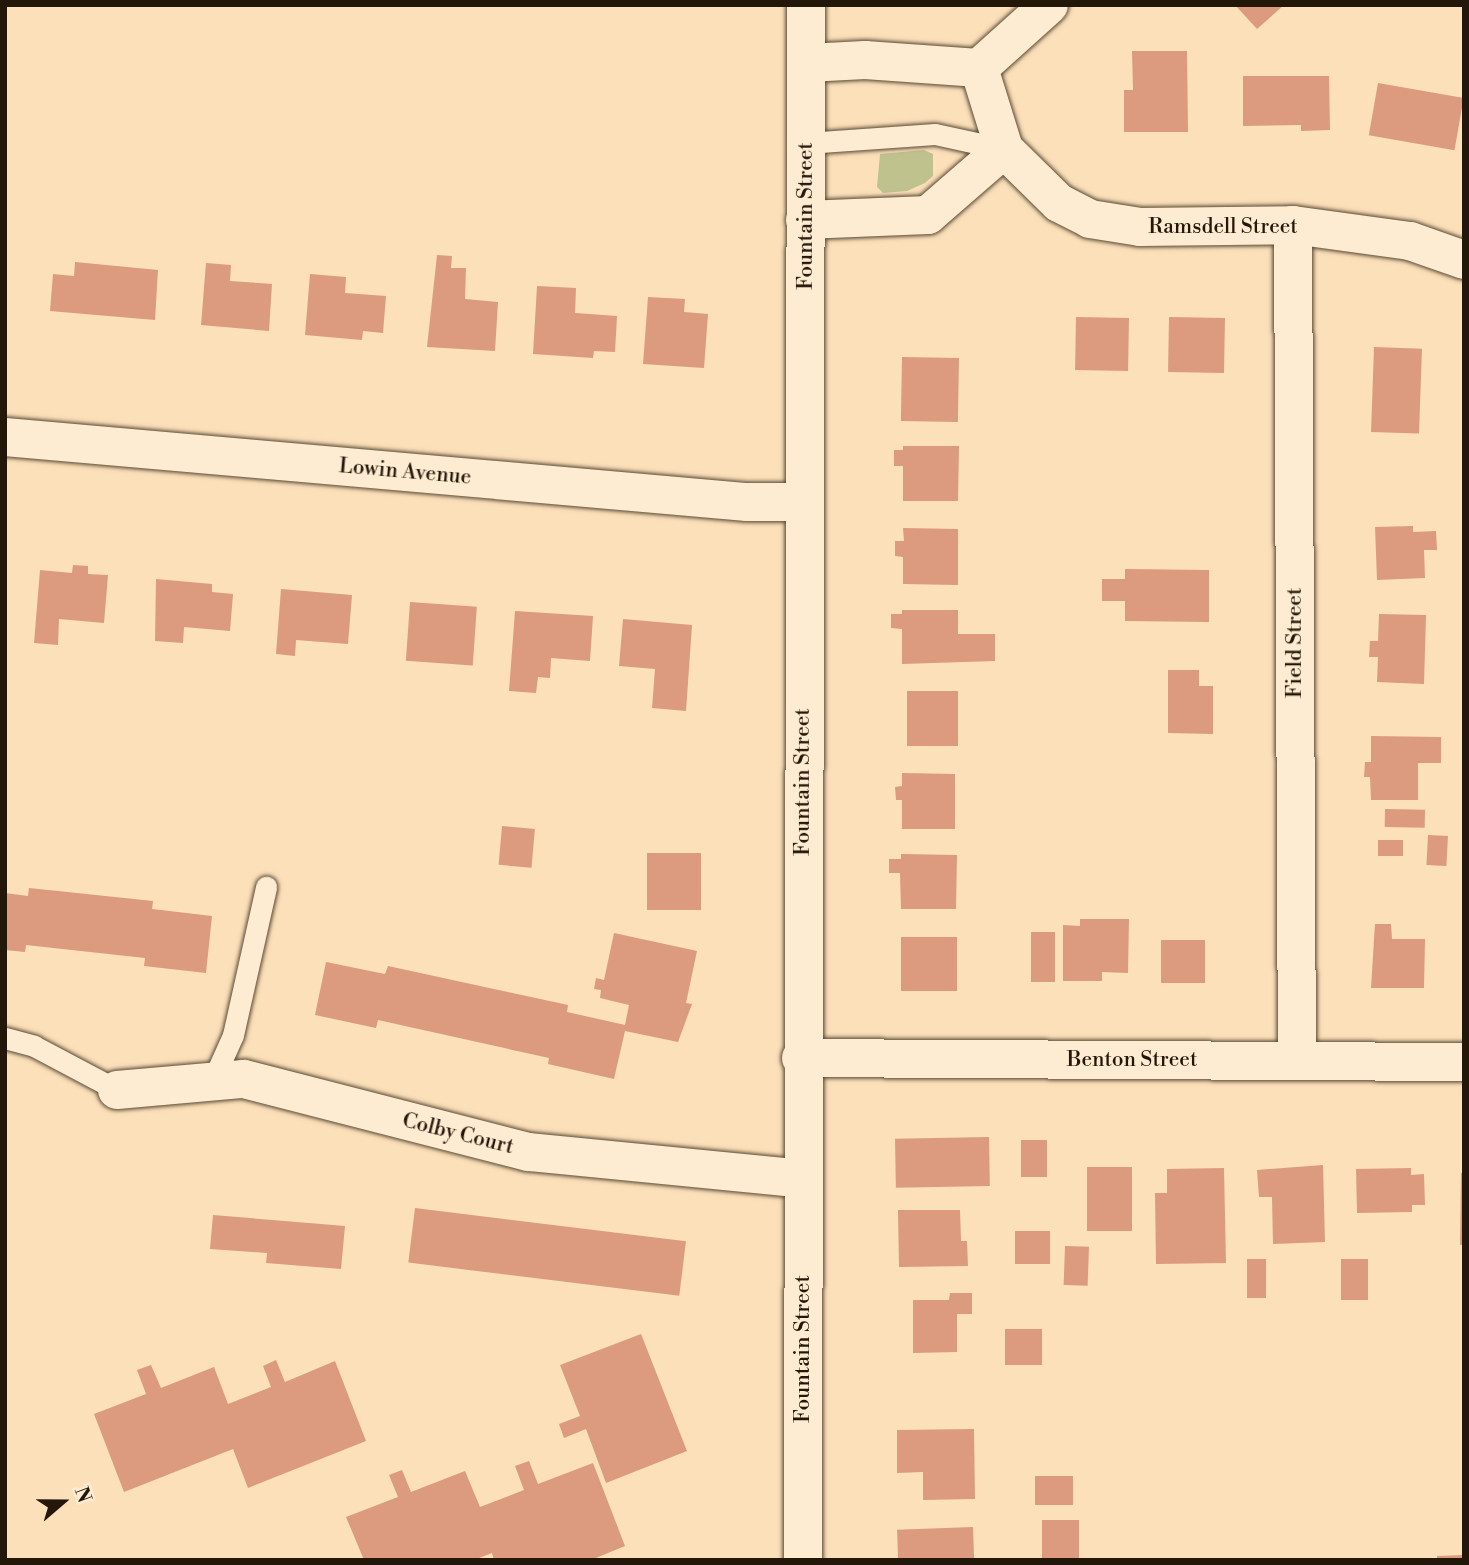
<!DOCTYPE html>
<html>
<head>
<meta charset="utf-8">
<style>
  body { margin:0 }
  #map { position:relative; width:1469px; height:1565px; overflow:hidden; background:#fce0b9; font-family:"Libre Bodoni",serif }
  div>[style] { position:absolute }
  .green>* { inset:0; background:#c0c28e }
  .building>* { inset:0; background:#dc9a7e; transform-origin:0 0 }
  .roads { filter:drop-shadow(0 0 2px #594935) drop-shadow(0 0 2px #594935) }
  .lane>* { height:21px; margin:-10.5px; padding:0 10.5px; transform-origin:10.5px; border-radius:10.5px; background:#fdebd2 }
  .street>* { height:38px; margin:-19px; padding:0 19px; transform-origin:19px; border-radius:19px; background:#fdebd2 }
  .secondary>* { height:38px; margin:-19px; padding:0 19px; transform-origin:19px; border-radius:19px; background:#fdebd2 }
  span { translate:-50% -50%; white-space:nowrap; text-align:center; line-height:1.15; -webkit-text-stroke:7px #fdebd2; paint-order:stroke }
  .street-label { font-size:21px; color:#231709 }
  .frame { position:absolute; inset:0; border:7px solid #231709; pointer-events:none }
  .north { position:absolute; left:28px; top:1467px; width:70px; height:70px; -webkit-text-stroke:5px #fdebd2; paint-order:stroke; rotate:70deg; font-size:19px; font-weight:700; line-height:28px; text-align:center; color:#231709 }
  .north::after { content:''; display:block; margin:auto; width:24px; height:32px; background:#231709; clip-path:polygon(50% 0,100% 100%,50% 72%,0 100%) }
</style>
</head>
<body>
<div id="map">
  <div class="green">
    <div style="clip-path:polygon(924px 150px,933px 154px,933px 176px,925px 183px,907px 191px,883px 193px,877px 187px,880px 154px)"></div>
  </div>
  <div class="building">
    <div style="clip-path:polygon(1235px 5px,1284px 5px,1257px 29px)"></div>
    <div style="clip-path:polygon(1132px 51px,1187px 51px,1188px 132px,1124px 132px,1124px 90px,1133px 90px)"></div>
    <div style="clip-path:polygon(1243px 76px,1329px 76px,1330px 130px,1301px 131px,1301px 125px,1243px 126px)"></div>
    <div style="left:1378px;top:83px;width:87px;height:53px;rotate:10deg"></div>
    <div style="clip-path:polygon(437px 255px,452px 256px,451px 268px,466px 268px,465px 299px,498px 302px,495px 351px,427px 347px)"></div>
    <div style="clip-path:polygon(75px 262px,158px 270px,155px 320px,50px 311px,53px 274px,74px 276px)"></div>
    <div style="clip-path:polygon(206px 263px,231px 265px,230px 281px,272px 284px,269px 331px,201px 325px)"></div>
    <div style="clip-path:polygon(310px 274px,346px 277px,345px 293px,386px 296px,383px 333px,363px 331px,362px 340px,305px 335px)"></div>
    <div style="clip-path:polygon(537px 286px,576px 288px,575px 313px,617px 316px,615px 352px,594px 351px,593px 358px,533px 354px)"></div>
    <div style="clip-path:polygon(648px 297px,685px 299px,684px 312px,708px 314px,704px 368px,643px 364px)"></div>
    <div style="left:1076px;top:317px;width:53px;height:53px;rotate:1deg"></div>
    <div style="left:1169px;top:317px;width:56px;height:55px;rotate:1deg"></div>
    <div style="left:1374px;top:347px;width:48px;height:85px;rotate:2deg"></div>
    <div style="left:902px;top:357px;width:57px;height:64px;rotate:1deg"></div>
    <div style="clip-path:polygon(903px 446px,959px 446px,958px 501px,903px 501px,903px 466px,894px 466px,894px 450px,903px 450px)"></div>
    <div style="clip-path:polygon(1413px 526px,1413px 532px,1436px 531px,1437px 550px,1424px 550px,1425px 578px,1377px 580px,1375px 527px)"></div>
    <div style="clip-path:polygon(903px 528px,958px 529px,958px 585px,903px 584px,903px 557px,895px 556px,895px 541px,904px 541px)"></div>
    <div style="clip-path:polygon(73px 565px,88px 566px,88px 574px,108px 575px,104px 623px,59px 619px,58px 645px,34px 643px,40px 570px,72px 573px)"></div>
    <div style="clip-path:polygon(1125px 569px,1209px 570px,1209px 622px,1125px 621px,1125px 601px,1102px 601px,1102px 579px,1125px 579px)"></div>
    <div style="clip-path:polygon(156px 579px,212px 584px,212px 592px,233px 594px,230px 631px,184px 627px,183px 643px,155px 641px)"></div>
    <div style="clip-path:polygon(281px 589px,352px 595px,348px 644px,296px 640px,295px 656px,276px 654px)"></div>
    <div style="left:410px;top:602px;width:67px;height:59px;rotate:4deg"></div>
    <div style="clip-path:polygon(902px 610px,958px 610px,958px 634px,995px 634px,995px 661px,902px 664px,902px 629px,891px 628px,891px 614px,902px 614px)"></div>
    <div style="clip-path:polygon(515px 611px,593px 616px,590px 661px,551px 658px,550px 678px,538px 677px,536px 693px,509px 691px)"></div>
    <div style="clip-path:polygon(1379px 614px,1426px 615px,1424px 684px,1377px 682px,1378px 657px,1369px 657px,1370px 641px,1378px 641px)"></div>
    <div style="clip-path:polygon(623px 619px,692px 625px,686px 711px,652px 708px,655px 669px,619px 666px)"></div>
    <div style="clip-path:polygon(1168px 670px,1199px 670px,1199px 686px,1213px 686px,1213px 734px,1168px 733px)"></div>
    <div style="left:907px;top:691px;width:51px;height:55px"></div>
    <div style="clip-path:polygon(1371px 736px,1441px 737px,1441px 763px,1418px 763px,1418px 800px,1371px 800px,1370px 777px,1364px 777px,1365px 762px,1371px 762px)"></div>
    <div style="clip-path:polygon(902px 773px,955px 774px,955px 829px,902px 829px,902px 800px,896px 800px,895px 787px,902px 786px)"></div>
    <div style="left:1385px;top:809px;width:40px;height:18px;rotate:1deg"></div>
    <div style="left:502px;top:826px;width:33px;height:39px;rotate:5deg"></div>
    <div style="left:1428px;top:835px;width:20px;height:30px;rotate:3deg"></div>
    <div style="left:1378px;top:840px;width:25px;height:16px"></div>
    <div style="left:647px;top:853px;width:54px;height:57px"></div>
    <div style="clip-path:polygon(901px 854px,957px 855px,956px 909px,901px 909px,900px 873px,889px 873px,889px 859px,901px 859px)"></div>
    <div style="clip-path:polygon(29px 888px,153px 901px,152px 909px,212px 916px,206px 973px,144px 966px,145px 958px,26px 945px,25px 952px,5px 950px,5px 893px,28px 896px)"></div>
    <div style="clip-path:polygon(1080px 919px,1129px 919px,1128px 973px,1102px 972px,1102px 981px,1063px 981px,1063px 925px,1080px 926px)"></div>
    <div style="clip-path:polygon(1375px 924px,1391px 924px,1392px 939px,1425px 939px,1424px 988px,1371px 988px)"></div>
    <div style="left:1031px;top:932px;width:24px;height:50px"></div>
    <div style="clip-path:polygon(614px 933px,697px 951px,686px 1003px,692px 1004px,678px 1042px,625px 1031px,614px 1079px,548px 1064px,549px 1058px,378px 1020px,376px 1028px,315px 1015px,326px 962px,385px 974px,388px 966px,568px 1005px,567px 1012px,625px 1025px,629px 1005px,600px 998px,601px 990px,594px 989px,596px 978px,604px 980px)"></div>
    <div style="left:901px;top:937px;width:56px;height:54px"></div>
    <div style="left:1161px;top:940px;width:44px;height:43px"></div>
    <div style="left:989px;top:1137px;width:49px;height:94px;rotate:89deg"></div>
    <div style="left:1021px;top:1140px;width:26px;height:37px"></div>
    <div style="clip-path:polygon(1323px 1165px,1325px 1242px,1273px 1244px,1272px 1197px,1259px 1197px,1257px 1170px)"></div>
    <div style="left:1087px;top:1167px;width:45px;height:64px"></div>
    <div style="clip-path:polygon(1224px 1168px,1226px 1263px,1156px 1264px,1155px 1193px,1167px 1193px,1167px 1169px)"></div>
    <div style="clip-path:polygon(1411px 1168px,1411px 1175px,1424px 1174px,1425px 1205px,1412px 1205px,1412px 1212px,1357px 1213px,1356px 1169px)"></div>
    <div style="clip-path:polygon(1461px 1173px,1464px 1173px,1464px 1245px,1460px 1245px)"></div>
    <div style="left:415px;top:1208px;width:273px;height:55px;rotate:7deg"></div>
    <div style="clip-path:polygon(898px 1210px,960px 1210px,961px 1241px,967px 1241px,968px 1266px,899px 1267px)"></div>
    <div style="clip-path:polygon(213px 1215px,345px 1226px,341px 1269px,266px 1263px,267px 1253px,210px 1249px)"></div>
    <div style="left:1050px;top:1231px;width:33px;height:35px;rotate:90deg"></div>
    <div style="left:1065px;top:1246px;width:24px;height:39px;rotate:2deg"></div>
    <div style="left:1247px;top:1259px;width:19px;height:39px"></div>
    <div style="left:1341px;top:1259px;width:27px;height:41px"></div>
    <div style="clip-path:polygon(950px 1293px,972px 1293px,972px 1314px,957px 1314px,957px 1352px,913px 1353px,913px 1300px,949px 1300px)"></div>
    <div style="left:1005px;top:1329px;width:37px;height:36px"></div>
    <div style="clip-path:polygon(641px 1334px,687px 1451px,606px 1483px,586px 1429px,564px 1438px,559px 1424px,580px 1416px,560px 1365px)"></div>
    <div style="clip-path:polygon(276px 1360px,285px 1382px,335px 1361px,366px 1441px,248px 1488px,233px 1449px,124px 1492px,94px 1414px,146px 1394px,137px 1370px,151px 1365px,161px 1388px,214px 1367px,228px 1404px,271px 1387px,263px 1366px)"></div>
    <div style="clip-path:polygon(974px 1429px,975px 1499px,923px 1500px,923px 1472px,897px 1473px,897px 1430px)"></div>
    <div style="clip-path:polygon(529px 1461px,538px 1484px,593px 1463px,625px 1546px,591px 1560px,494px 1560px,492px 1553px,474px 1560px,364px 1560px,346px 1517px,398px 1497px,389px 1475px,402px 1470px,411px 1492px,465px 1471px,480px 1507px,524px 1490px,515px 1466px)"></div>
    <div style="left:1035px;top:1476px;width:38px;height:29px"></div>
    <div style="left:1042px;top:1520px;width:37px;height:40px"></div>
    <div style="left:973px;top:1527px;width:33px;height:76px;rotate:88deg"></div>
    <div style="clip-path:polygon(1464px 1555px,1464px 1560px,1437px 1560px,1437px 1556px)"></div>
  </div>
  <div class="roads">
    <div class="lane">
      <div style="left:806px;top:143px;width:129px;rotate:-4deg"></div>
      <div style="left:935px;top:134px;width:71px;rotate:12.3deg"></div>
      <div style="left:5px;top:1038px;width:30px;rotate:15deg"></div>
      <div style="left:34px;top:1046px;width:94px;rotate:27.9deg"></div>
      <div style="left:212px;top:1082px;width:51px;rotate:-65.9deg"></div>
      <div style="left:233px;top:1035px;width:152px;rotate:-77.4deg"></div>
    </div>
    <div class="street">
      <div style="left:979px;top:68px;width:94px;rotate:-42deg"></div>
      <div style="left:1293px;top:225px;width:835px;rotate:89.73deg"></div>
      <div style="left:5px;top:437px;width:745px;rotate:5.01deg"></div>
      <div style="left:747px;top:502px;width:58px"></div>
      <div style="left:801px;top:1058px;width:663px;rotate:0.35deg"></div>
      <div style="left:117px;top:1090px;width:127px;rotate:-5deg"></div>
      <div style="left:244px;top:1079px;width:294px;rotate:14.4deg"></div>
      <div style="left:529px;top:1152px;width:275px;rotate:5.6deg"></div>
    </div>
    <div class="secondary">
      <div style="left:807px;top:63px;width:58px;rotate:-3deg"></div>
      <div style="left:865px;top:60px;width:114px;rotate:4deg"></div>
      <div style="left:979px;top:68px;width:85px;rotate:72.8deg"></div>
      <div style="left:1004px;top:149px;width:77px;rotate:44.5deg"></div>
      <div style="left:1059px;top:203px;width:35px;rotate:27deg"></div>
      <div style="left:1090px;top:219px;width:51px;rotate:9.1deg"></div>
      <div style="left:1140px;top:227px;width:153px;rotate:-0.7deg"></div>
      <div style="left:1293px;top:225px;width:118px;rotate:7.8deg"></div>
      <div style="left:1410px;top:241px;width:57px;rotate:19.4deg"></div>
      <div style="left:805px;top:220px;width:123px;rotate:-2.3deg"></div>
      <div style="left:928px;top:215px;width:101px;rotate:-41deg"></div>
      <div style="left:803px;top:1560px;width:1555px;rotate:-89.89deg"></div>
    </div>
  </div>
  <div class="street-label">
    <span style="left:806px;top:216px;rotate:-90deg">Fountain Street</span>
    <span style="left:1223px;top:227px">Ramsdell Street</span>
    <span style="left:405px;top:472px;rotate:5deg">Lowin Avenue</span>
    <span style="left:1295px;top:643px;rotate:-90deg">Field Street</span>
    <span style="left:803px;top:782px;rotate:-90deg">Fountain Street</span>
    <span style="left:1132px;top:1060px">Benton Street</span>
    <span style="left:458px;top:1134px;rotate:14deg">Colby Court</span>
    <span style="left:803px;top:1349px;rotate:-90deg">Fountain Street</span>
  </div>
  <div class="frame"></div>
  <div class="north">N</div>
</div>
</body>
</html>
